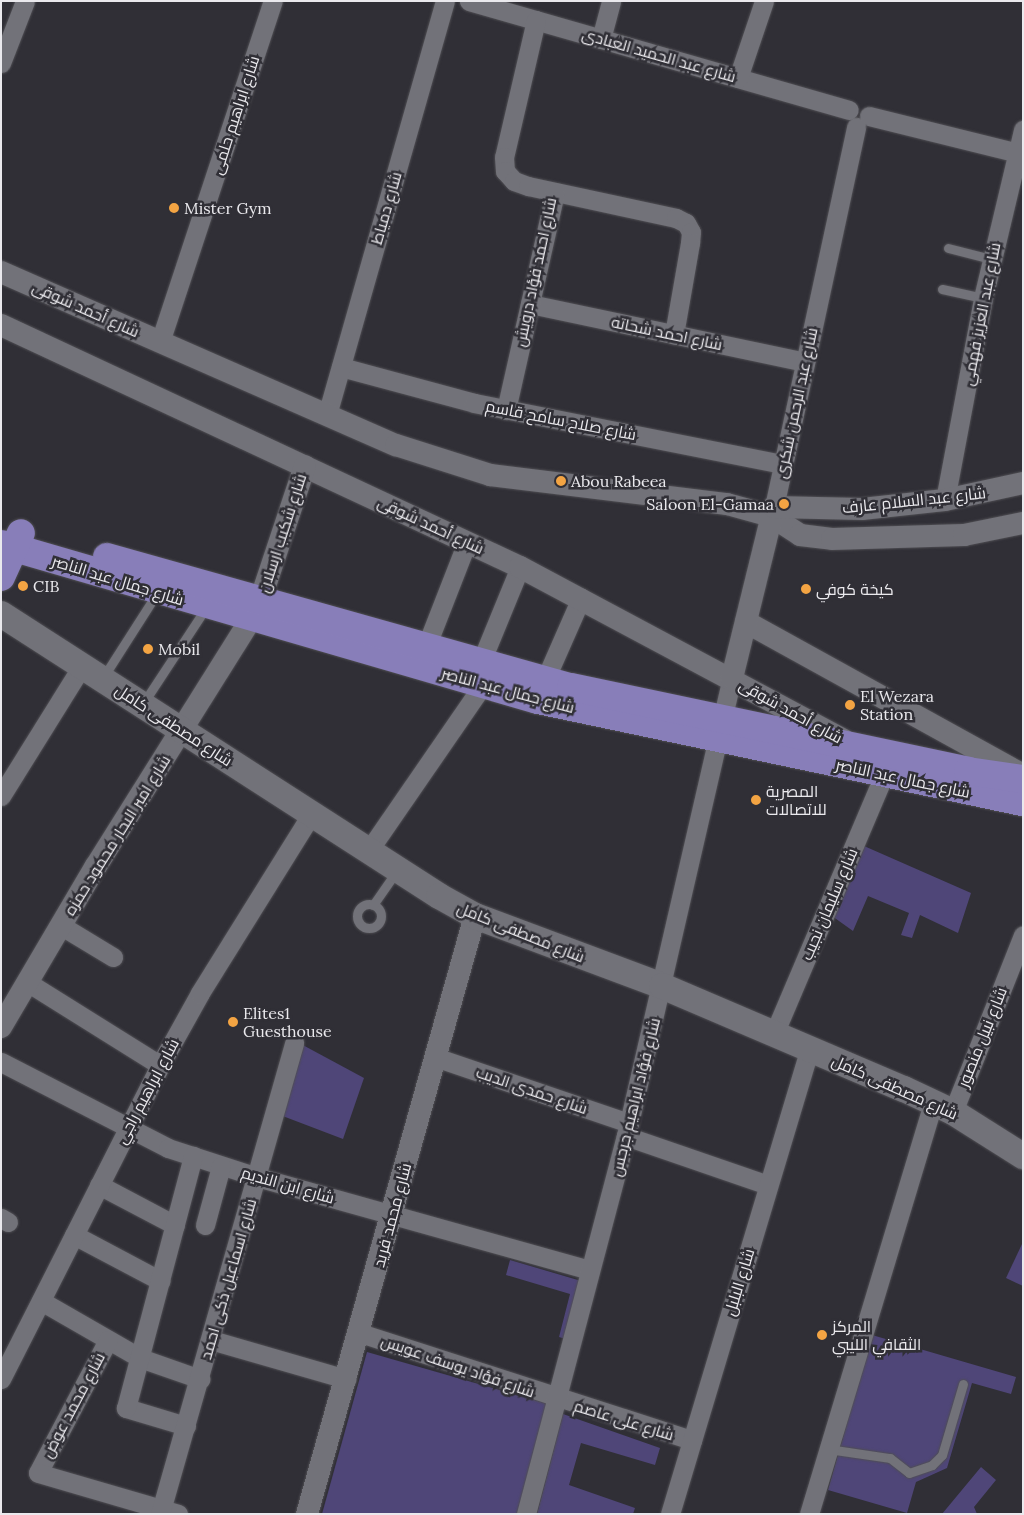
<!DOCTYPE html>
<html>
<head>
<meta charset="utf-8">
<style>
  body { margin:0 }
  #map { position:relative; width:1024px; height:1515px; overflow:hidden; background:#302f36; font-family:Lora,Cairo,serif }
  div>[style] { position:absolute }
  .green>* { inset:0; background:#4f4678 }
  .roads { filter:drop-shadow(0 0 1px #4f4e53) drop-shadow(0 0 1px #4f4e53) }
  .service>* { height:9px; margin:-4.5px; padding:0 4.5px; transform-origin:4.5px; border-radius:4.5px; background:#727279 }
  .service>.ring { margin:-4.5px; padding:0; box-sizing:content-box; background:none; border:9px solid #727279; border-radius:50% }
  .minor>* { height:19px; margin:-9.5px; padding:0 9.5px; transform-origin:9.5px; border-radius:9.5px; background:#727279 }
  .tertiary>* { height:22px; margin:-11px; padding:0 11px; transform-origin:11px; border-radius:11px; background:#727279 }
  .secondary>* { height:26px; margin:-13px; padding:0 13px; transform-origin:13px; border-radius:13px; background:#727279 }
  .primary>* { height:28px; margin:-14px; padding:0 14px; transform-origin:14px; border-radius:14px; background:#887eb9 }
  .dots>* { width:14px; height:14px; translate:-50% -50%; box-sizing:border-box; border:2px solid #302f36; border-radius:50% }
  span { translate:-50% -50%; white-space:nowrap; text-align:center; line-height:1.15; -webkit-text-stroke:5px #302f36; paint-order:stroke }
  .street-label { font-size:16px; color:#eae9ed }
  .poi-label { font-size:16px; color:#eae9ed }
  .left { translate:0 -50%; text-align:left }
  .right { translate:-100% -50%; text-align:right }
  .frame { position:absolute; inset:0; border:2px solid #eae9ed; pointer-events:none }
</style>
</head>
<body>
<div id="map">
  <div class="green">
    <div style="clip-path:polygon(864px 846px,971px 893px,958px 933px,920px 915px,912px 938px,901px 935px,909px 913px,868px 896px,853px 931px,832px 916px)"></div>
    <div style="clip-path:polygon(299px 1043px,364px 1078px,343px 1139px,280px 1115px)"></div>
    <div style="clip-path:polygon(1023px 1242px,1023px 1286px,1006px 1278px)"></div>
    <div style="clip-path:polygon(510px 1260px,588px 1283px,572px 1341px,559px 1337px,570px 1294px,506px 1275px)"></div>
    <div style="clip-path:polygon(872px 1335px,1016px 1377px,1011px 1394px,972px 1383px,947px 1468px,916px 1482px,907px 1513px,828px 1490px)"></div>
    <div style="clip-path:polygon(367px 1352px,559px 1407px,528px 1514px,322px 1514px)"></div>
    <div style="clip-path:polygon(563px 1414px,660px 1448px,655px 1465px,581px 1443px,569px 1485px,635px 1508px,633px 1514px,537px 1514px)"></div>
    <div style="clip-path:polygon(981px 1467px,996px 1480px,974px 1507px,977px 1514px,942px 1514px)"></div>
  </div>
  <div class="roads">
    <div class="service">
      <div style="left:948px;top:248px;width:44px;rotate:14.3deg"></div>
      <div style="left:942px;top:289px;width:42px;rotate:12.4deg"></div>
      <div style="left:104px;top:676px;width:98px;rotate:-57.4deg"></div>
      <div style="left:144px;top:702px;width:115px;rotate:-56.7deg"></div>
      <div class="ring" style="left:357px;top:904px;width:15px;height:15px"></div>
      <div style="left:373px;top:905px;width:40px;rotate:-55.1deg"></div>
      <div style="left:828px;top:1449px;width:63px;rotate:8.3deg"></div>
      <div style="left:890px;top:1458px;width:24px;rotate:38deg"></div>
      <div style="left:909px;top:1473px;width:24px;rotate:-19deg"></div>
      <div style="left:932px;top:1465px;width:14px;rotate:-45deg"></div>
      <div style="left:942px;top:1455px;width:74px;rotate:-73.5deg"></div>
    </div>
    <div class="minor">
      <div style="left:469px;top:1px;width:395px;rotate:16deg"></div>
      <div style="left:536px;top:20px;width:141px;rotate:103.1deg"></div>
      <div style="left:504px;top:157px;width:14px;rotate:86deg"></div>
      <div style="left:505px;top:171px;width:13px;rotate:48deg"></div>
      <div style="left:514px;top:181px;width:15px;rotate:20deg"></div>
      <div style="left:528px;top:186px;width:151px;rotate:12.2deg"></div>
      <div style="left:676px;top:218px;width:11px;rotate:27deg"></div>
      <div style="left:686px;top:223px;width:10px;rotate:61deg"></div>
      <div style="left:691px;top:232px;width:11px;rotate:95deg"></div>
      <div style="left:690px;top:243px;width:93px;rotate:99.9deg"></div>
      <div style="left:601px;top:39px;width:39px;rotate:-75deg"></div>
      <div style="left:1px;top:63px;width:66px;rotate:-68.8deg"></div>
      <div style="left:738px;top:78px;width:81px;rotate:-71.3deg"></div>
      <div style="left:869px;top:116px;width:159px;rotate:13.9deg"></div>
      <div style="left:530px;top:304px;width:281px;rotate:11.9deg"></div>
      <div style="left:160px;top:342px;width:359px;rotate:-71.7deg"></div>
      <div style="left:341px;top:367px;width:138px;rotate:15.1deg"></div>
      <div style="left:474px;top:403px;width:315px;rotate:11.2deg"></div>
      <div style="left:506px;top:410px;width:223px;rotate:-77.3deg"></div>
      <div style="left:327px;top:415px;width:430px;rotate:-74.1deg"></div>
      <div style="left:945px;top:500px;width:206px;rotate:-79.3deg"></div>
      <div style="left:983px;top:298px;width:173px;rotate:-76.6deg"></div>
      <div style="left:774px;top:507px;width:389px;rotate:-77.8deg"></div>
      <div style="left:426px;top:647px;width:113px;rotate:-68.7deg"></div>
      <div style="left:481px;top:662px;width:103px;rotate:-67.7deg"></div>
      <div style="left:545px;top:680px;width:90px;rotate:-66.3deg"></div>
      <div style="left:1px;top:796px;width:153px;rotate:-58.1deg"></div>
      <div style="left:369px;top:850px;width:201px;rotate:-55.4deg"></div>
      <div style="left:60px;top:925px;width:62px;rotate:31.1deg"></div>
      <div style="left:27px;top:982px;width:157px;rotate:32deg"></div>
      <div style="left:774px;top:1034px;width:284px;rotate:-67deg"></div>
      <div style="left:435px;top:1057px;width:205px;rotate:18.8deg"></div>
      <div style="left:1px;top:1062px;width:188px;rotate:27.2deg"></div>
      <div style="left:168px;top:1148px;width:94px;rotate:18deg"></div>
      <div style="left:257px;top:1177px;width:345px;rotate:15.6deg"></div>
      <div style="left:953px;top:1112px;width:190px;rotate:-68.4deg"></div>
      <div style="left:626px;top:1136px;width:150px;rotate:19deg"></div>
      <div style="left:99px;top:1185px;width:86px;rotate:27.8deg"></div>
      <div style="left:1px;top:1218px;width:8px;rotate:30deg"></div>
      <div style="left:205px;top:1225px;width:61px;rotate:-74.8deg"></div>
      <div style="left:74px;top:1235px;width:98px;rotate:27.9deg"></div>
      <div style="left:41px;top:1301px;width:114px;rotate:29.9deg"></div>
      <div style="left:140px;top:1358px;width:64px;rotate:19.3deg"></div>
      <div style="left:360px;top:1333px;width:349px;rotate:17.9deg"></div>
      <div style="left:108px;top:1340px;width:150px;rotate:117.8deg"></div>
      <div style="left:38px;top:1473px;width:146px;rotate:16.3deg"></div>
      <div style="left:211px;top:1340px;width:141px;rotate:16.1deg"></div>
      <div style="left:1px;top:1379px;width:352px;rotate:-63.1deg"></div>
      <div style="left:160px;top:1065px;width:82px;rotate:-60.9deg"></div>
      <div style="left:200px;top:993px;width:212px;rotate:-58.1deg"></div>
      <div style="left:186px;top:1426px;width:63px;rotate:-163.3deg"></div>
      <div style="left:126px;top:1408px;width:261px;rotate:-75.1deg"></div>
      <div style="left:160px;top:1514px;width:490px;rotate:-74.1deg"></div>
      <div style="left:526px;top:1514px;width:391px;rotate:-75.2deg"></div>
      <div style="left:626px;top:1136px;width:470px;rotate:-77deg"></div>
      <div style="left:670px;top:1514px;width:484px;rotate:-73.3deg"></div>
      <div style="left:809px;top:1514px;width:430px;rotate:-73.2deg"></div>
    </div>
    <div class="tertiary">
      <div style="left:1px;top:272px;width:431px;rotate:23.7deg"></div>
      <div style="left:396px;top:445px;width:99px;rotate:17.7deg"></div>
      <div style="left:490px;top:475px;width:239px;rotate:7deg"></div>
      <div style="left:727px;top:504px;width:46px;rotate:15.3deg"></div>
      <div style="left:771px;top:516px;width:35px;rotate:33deg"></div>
      <div style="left:800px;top:535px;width:32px;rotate:7deg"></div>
      <div style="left:832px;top:539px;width:132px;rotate:-1.7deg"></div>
      <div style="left:964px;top:535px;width:60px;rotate:-11.5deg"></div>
      <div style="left:1px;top:325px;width:573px;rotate:25deg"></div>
      <div style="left:520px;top:567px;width:367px;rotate:28.1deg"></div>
      <div style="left:260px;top:601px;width:142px;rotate:-71.6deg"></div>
      <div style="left:746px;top:622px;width:316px;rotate:28.9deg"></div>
      <div style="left:732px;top:678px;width:176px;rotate:-76.2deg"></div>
      <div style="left:774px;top:507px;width:88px;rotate:1.3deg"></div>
      <div style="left:862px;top:509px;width:83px;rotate:-6.2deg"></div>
      <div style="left:945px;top:500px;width:80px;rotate:-12.3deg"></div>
      <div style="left:1px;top:1027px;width:187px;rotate:-59.5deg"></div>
      <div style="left:96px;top:866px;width:292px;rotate:-57.9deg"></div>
      <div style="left:307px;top:1514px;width:621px;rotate:-74.31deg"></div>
    </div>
    <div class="secondary">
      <div style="left:1px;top:614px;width:521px;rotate:32.77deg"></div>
      <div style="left:439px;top:896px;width:41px;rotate:29.1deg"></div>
      <div style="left:475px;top:916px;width:200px;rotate:20.5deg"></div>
      <div style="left:662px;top:986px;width:263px;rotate:23.1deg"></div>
      <div style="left:904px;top:1089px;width:54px;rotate:25.1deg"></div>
      <div style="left:953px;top:1112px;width:83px;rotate:32.2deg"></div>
    </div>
    <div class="primary">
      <div style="left:1px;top:544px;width:559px;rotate:16.2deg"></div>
      <div style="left:538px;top:700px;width:496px;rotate:11.9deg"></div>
      <div style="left:107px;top:557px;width:482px;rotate:15.7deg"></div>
      <div style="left:571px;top:687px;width:406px;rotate:11.9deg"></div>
      <div style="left:968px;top:771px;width:56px;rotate:8.3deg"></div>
      <div style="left:1px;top:577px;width:48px;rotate:-65.6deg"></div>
    </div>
  </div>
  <div class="dots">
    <div style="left:174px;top:208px;background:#f3a443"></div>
    <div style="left:561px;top:481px;background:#f3a443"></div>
    <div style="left:784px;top:504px;background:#f3a443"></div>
    <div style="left:23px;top:586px;background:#f3a443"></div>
    <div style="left:806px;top:589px;background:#f3a443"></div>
    <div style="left:148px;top:649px;background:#f3a443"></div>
    <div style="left:850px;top:705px;background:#f3a443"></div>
    <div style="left:756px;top:800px;background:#f3a443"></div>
    <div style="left:233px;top:1022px;background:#f3a443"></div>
    <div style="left:822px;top:1335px;background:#f3a443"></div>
  </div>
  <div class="street-label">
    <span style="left:659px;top:55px;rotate:16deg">شارع عبد الحميد العبادى</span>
    <span style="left:235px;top:115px;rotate:-72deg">شارع ابراهيم حلمى</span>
    <span style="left:386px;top:208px;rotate:-74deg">شارع دمياط</span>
    <span style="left:535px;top:272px;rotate:-78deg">شارع احمد فؤاد درويش</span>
    <span style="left:86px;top:309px;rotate:24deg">شارع أحمد شوقى</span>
    <span style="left:981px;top:314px;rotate:-79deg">شارع عبد العزيز فهمي</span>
    <span style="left:667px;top:333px;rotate:12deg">شارع احمد شحاته</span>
    <span style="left:796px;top:403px;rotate:-78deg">شارع عبد الرحمن شكرى</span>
    <span style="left:561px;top:420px;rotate:11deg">شارع صلاح سامح قاسم</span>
    <span style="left:914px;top:500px;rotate:-6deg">شارع عبد السلام عارف</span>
    <span style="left:431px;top:525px;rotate:25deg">شارع أحمد شوقى</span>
    <span style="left:282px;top:533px;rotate:-72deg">شارع شكيب ارسلان</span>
    <span style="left:118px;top:580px;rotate:17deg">شارع جمال عبد الناصر</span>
    <span style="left:508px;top:690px;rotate:15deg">شارع جمال عبد الناصر</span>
    <span style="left:791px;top:711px;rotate:29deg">شارع أحمد شوقى</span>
    <span style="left:174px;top:725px;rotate:33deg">شارع مصطفى كامل</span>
    <span style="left:903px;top:778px;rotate:12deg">شارع جمال عبد الناصر</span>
    <span style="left:117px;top:835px;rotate:-58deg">شارع امير البحار محمود حمزه</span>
    <span style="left:829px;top:904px;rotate:-67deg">شارع سليمان نجيب</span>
    <span style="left:521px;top:932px;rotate:22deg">شارع مصطفى كامل</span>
    <span style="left:982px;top:1037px;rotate:-68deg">شارع نبيل منصور</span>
    <span style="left:895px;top:1087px;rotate:24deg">شارع مصطفى كامل</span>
    <span style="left:532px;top:1090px;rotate:19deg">شارع حمدى الديب</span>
    <span style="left:147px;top:1091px;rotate:-62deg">شارع ابراهيم راجي</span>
    <span style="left:635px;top:1097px;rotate:-76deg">شارع فؤاد ابراهيم جرجس</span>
    <span style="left:288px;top:1185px;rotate:16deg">شارع ابن النديم</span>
    <span style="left:392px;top:1215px;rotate:-75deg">شارع محمد فريد</span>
    <span style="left:228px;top:1279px;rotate:-74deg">شارع اسماعيل ذكى احمد</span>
    <span style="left:739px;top:1282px;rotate:-73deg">شارع البلبل</span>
    <span style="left:458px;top:1366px;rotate:19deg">شارع فؤاد يوسف عويس</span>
    <span style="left:73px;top:1405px;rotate:-62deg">شارع محمد عوض</span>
    <span style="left:624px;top:1420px;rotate:17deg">شارع على عاصم</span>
  </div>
  <div class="poi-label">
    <span class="left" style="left:184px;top:208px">Mister Gym</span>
    <span class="left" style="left:571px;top:481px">Abou Rabeea</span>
    <span class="right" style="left:774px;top:504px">Saloon El-Gamaa</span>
    <span class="left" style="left:33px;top:586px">CIB</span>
    <span class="left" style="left:816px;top:589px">كيخة كوفي</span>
    <span class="left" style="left:158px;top:649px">Mobil</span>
    <span class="left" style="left:860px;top:705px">El Wezara<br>Station</span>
    <span class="left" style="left:766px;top:800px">المصرية<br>للاتصالات</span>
    <span class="left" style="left:243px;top:1022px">Elites1<br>Guesthouse</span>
    <span class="left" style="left:832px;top:1335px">المركز<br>الثقافي الليبي</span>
  </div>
  <div class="frame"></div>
</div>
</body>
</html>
